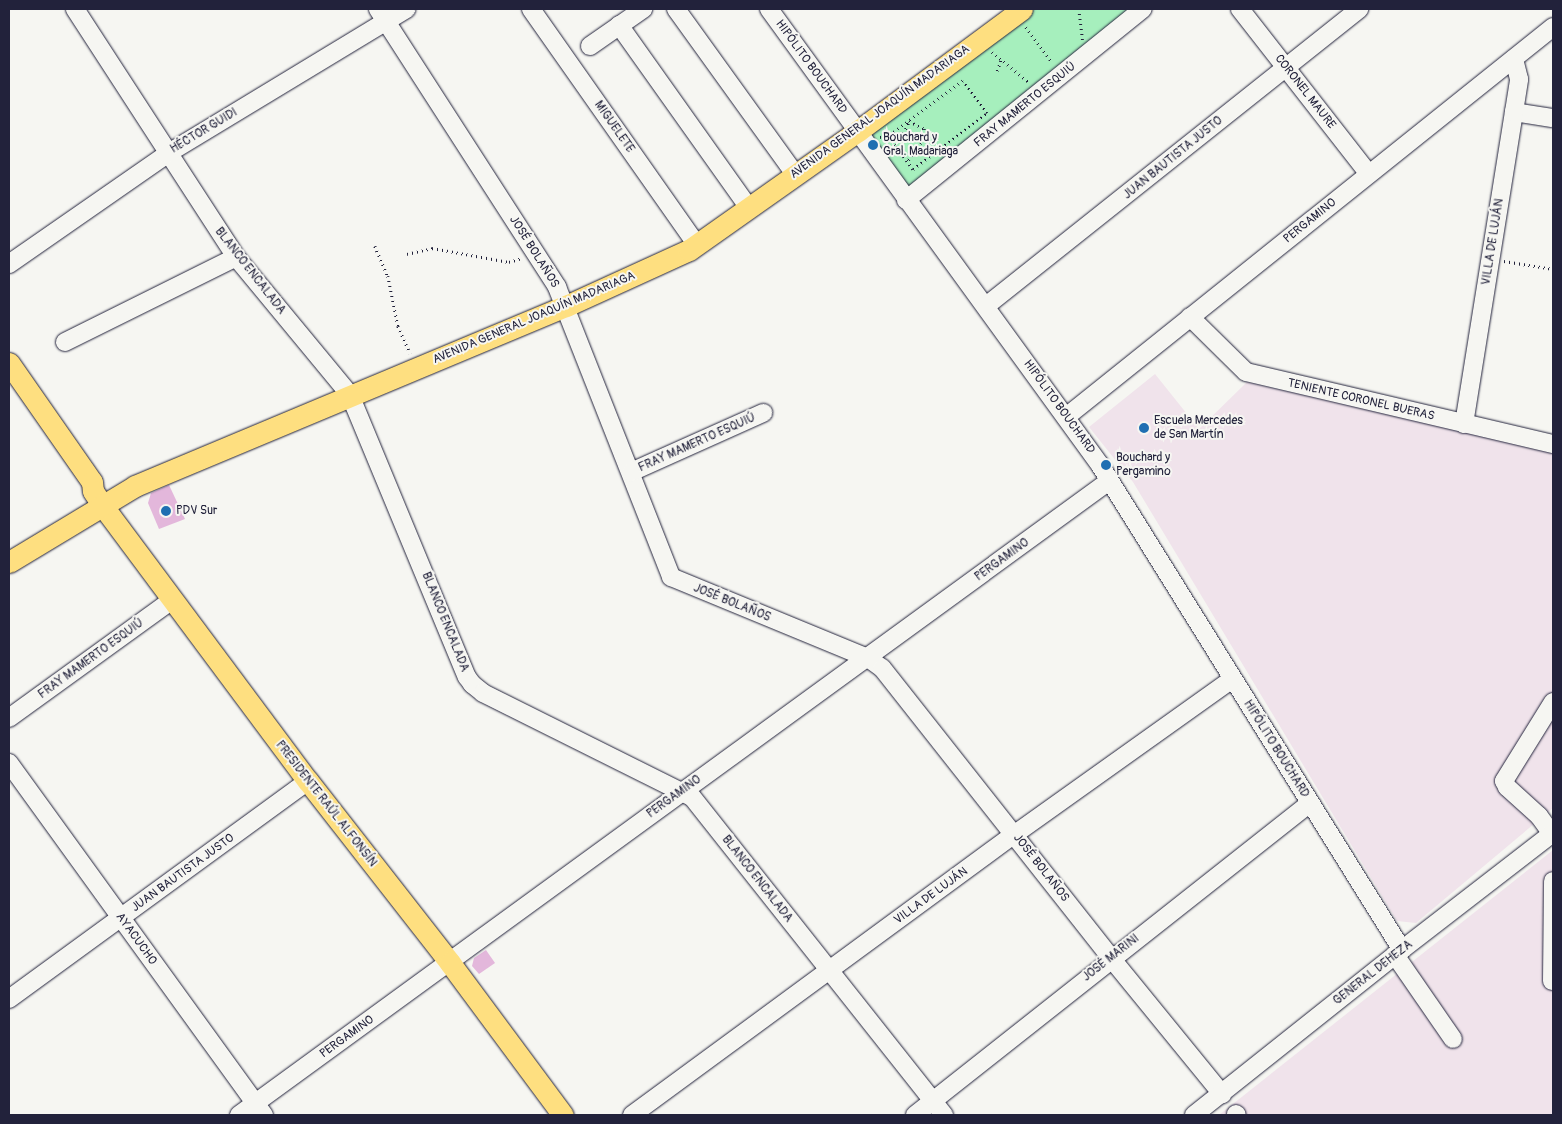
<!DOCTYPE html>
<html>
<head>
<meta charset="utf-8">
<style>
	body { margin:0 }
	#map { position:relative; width:1562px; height:1124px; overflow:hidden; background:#f6f6f2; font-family:Pangolin,sans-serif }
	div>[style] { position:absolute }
	.built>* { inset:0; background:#f0e3eb }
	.green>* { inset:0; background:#a6efbd }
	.building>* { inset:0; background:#e3b7db }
	.path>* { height:2.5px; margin-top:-1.25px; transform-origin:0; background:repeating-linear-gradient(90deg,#22223b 0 1px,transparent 0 5px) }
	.roads { filter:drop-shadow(0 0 1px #22223b) drop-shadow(0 0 1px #22223b) }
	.minor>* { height:18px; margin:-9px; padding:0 9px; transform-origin:9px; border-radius:9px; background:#f6f6f2 }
	.major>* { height:21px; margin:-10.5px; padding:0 10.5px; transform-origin:10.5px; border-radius:10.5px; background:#fedf80 }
	.dots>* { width:14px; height:14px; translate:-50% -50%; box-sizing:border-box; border:2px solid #f6f6f2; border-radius:50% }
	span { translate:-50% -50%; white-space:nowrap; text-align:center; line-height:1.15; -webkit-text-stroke:4px #f6f6f2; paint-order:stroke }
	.street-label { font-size:12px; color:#22223b }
	.poi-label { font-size:12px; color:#22223b }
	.left { translate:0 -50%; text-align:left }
	.frame { position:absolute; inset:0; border:10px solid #22223b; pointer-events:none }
</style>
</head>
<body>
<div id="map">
	<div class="built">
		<div style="clip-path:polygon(1155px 374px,1199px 429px,1247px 382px,1553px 452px,1553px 808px,1416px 923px,1397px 921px,1133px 482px,1089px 427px)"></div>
		<div style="clip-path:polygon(1553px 850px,1553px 1115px,1219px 1115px)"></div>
	</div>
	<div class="green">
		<div style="clip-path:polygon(1022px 9px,1143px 9px,906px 200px,858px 131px)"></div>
	</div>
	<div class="building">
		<div style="clip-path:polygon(169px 485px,185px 519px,159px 529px,148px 503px,151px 493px)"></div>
		<div style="clip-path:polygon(486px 950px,495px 963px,479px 974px,472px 966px,474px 958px)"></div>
	</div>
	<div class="path">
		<div style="left:1079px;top:9px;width:31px;rotate:83deg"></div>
		<div style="left:1026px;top:27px;width:44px;rotate:53.4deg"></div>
		<div style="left:992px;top:52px;width:49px;rotate:39.2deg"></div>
		<div style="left:997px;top:71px;width:12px;rotate:-70deg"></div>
		<div style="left:880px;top:137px;width:9px;rotate:-6deg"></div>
		<div style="left:889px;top:136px;width:41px;rotate:54deg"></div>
		<div style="left:913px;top:169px;width:93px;rotate:-37.1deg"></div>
		<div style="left:987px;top:113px;width:40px;rotate:-127deg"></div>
		<div style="left:963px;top:81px;width:92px;rotate:143.4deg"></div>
		<div style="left:897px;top:147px;width:29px;rotate:-65deg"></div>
		<div style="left:909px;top:121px;width:18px;rotate:27deg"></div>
		<div style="left:925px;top:129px;width:15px;rotate:106deg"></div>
		<div style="left:921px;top:143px;width:22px;rotate:126deg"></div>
		<div style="left:375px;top:246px;width:33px;rotate:67deg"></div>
		<div style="left:388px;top:276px;width:51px;rotate:78.7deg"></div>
		<div style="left:398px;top:326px;width:30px;rotate:66deg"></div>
		<div style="left:407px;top:254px;width:26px;rotate:-13deg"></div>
		<div style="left:432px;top:248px;width:78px;rotate:10.3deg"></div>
		<div style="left:509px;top:262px;width:14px;rotate:-17deg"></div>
		<div style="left:1504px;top:261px;width:50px;rotate:9.3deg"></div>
	</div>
	<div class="roads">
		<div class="minor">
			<div style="left:75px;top:9px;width:296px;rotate:57deg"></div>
			<div style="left:236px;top:257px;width:179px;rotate:50.4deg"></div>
			<div style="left:350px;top:395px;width:305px;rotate:67.5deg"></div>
			<div style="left:467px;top:677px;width:9px;rotate:54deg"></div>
			<div style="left:472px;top:684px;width:14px;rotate:39deg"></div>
			<div style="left:483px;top:693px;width:233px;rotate:26.5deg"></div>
			<div style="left:692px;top:797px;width:406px;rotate:51.6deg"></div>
			<div style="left:378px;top:9px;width:331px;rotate:57.2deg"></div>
			<div style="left:557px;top:287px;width:312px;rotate:68.5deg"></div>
			<div style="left:671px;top:577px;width:213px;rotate:22.4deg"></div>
			<div style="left:868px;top:658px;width:17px;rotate:36deg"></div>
			<div style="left:882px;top:668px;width:370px;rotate:51.7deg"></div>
			<div style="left:1111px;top:958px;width:176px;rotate:50.8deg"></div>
			<div style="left:531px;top:9px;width:289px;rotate:54.9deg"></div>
			<div style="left:676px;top:9px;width:203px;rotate:54.2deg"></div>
			<div style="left:769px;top:9px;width:563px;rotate:54.02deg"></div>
			<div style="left:1100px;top:465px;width:571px;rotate:58.09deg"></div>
			<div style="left:1240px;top:9px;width:209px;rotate:52deg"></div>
			<div style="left:619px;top:25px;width:224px;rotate:54.6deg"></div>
			<div style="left:590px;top:46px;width:65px;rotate:-34.9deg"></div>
			<div style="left:1514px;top:112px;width:39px;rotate:9deg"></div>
			<div style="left:906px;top:200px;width:304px;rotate:-38.9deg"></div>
			<div style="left:9px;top:264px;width:193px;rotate:-34.8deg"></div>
			<div style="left:167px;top:154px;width:280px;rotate:-31.2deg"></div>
			<div style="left:986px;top:306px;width:477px;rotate:-38.5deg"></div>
			<div style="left:1190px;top:317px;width:78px;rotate:44.5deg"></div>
			<div style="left:1246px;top:372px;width:315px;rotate:13.2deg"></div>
			<div style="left:65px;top:342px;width:191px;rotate:-26.4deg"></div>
			<div style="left:1066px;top:417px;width:624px;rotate:-38.69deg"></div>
			<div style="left:1464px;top:424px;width:316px;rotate:-80.9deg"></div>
			<div style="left:1514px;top:112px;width:33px;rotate:-81deg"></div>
			<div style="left:1519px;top:79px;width:21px;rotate:-104deg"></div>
			<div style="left:631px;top:472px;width:145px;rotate:-24.1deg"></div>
			<div style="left:1553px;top:702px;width:93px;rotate:121.8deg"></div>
			<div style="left:1504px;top:781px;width:7px;rotate:63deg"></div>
			<div style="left:1507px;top:787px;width:43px;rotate:42.2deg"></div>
			<div style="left:1539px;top:816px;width:24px;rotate:54deg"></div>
			<div style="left:9px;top:718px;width:201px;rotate:-35.9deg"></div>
			<div style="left:9px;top:763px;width:435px;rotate:54.1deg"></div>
			<div style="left:1395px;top:955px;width:102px;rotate:55.4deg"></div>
			<div style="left:1552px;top:981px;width:100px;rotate:-89.4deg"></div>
			<div style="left:9px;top:999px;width:370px;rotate:-36.1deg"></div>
			<div style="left:1236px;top:1114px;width:1px;rotate:45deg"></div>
			<div style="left:239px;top:1115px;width:1077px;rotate:-36.08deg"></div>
			<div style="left:632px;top:1115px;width:475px;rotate:-36.3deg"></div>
			<div style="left:1015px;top:834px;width:267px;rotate:-35.5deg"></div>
			<div style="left:915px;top:1115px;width:503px;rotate:-38.3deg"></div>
			<div style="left:1194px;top:1115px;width:257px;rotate:-38.5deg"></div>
			<div style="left:1395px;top:955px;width:200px;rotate:-37.7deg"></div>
		</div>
		<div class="major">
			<div style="left:9px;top:363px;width:145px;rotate:55.1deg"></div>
			<div style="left:92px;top:482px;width:9px;rotate:84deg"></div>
			<div style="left:93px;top:491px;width:17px;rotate:57deg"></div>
			<div style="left:102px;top:505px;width:344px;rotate:53.3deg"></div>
			<div style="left:308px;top:781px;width:231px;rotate:52deg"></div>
			<div style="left:450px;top:963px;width:189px;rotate:53.4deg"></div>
			<div style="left:9px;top:562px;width:147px;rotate:-31.1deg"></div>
			<div style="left:135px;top:486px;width:467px;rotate:-22.7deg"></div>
			<div style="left:566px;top:306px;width:135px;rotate:-24.5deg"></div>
			<div style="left:689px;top:250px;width:207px;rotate:-35.2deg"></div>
			<div style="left:858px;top:131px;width:204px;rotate:-36.6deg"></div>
		</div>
	</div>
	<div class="dots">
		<div style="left:873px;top:145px;background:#1f6fb2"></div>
		<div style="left:1144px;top:428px;background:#1f6fb2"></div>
		<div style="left:1106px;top:465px;background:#1f6fb2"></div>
		<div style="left:166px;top:511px;background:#1f6fb2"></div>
	</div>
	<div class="street-label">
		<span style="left:811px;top:67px;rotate:54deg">HIPÓLITO BOUCHARD</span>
		<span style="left:1305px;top:92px;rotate:52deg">CORONEL MAURE</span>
		<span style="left:1025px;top:105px;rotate:-39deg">FRAY MAMERTO ESQUIÚ</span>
		<span style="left:880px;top:112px;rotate:-36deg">AVENIDA GENERAL JOAQUÍN MADARIAGA</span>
		<span style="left:614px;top:127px;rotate:55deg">MIGUELETE</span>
		<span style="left:204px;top:131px;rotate:-31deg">HÉCTOR GUIDI</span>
		<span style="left:1173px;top:158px;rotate:-39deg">JUAN BAUTISTA JUSTO</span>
		<span style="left:1310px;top:221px;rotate:-39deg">PERGAMINO</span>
		<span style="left:1493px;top:242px;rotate:-81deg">VILLA DE LUJÁN</span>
		<span style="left:534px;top:252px;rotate:58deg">JOSÉ BOLAÑOS</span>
		<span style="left:250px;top:271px;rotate:52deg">BLANCO ENCALADA</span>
		<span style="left:534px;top:318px;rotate:-23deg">AVENIDA GENERAL JOAQUÍN MADARIAGA</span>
		<span style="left:1361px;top:400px;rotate:13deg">TENIENTE CORONEL BUERAS</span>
		<span style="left:1059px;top:407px;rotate:54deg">HIPÓLITO BOUCHARD</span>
		<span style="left:697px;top:443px;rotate:-24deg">FRAY MAMERTO ESQUIÚ</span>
		<span style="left:1002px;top:560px;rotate:-36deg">PERGAMINO</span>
		<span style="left:732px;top:603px;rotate:22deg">JOSÉ BOLAÑOS</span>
		<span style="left:445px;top:622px;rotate:68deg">BLANCO ENCALADA</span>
		<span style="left:91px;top:659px;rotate:-36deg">FRAY MAMERTO ESQUIÚ</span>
		<span style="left:1276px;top:749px;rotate:58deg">HIPÓLITO BOUCHARD</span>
		<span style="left:674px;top:797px;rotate:-36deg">PERGAMINO</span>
		<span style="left:326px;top:804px;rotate:52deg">PRESIDENTE RAÚL ALFONSÍN</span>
		<span style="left:1041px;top:868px;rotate:52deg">JOSÉ BOLAÑOS</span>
		<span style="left:183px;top:873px;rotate:-36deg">JUAN BAUTISTA JUSTO</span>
		<span style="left:757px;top:879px;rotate:52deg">BLANCO ENCALADA</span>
		<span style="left:931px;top:896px;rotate:-36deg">VILLA DE LUJÁN</span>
		<span style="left:136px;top:939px;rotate:54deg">AYACUCHO</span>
		<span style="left:1111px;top:958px;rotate:-38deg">JOSÉ MARINI</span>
		<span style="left:1373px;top:973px;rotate:-38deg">GENERAL DEHEZA</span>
		<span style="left:347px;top:1037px;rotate:-36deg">PERGAMINO</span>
	</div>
	<div class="poi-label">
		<span class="left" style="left:883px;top:145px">Bouchard y<br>Gral. Madariaga</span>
		<span class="left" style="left:1154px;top:428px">Escuela Mercedes<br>de San Martín</span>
		<span class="left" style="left:1116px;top:465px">Bouchard y<br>Pergamino</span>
		<span class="left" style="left:176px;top:511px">PDV Sur</span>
	</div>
	<div class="frame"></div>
</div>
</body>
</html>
